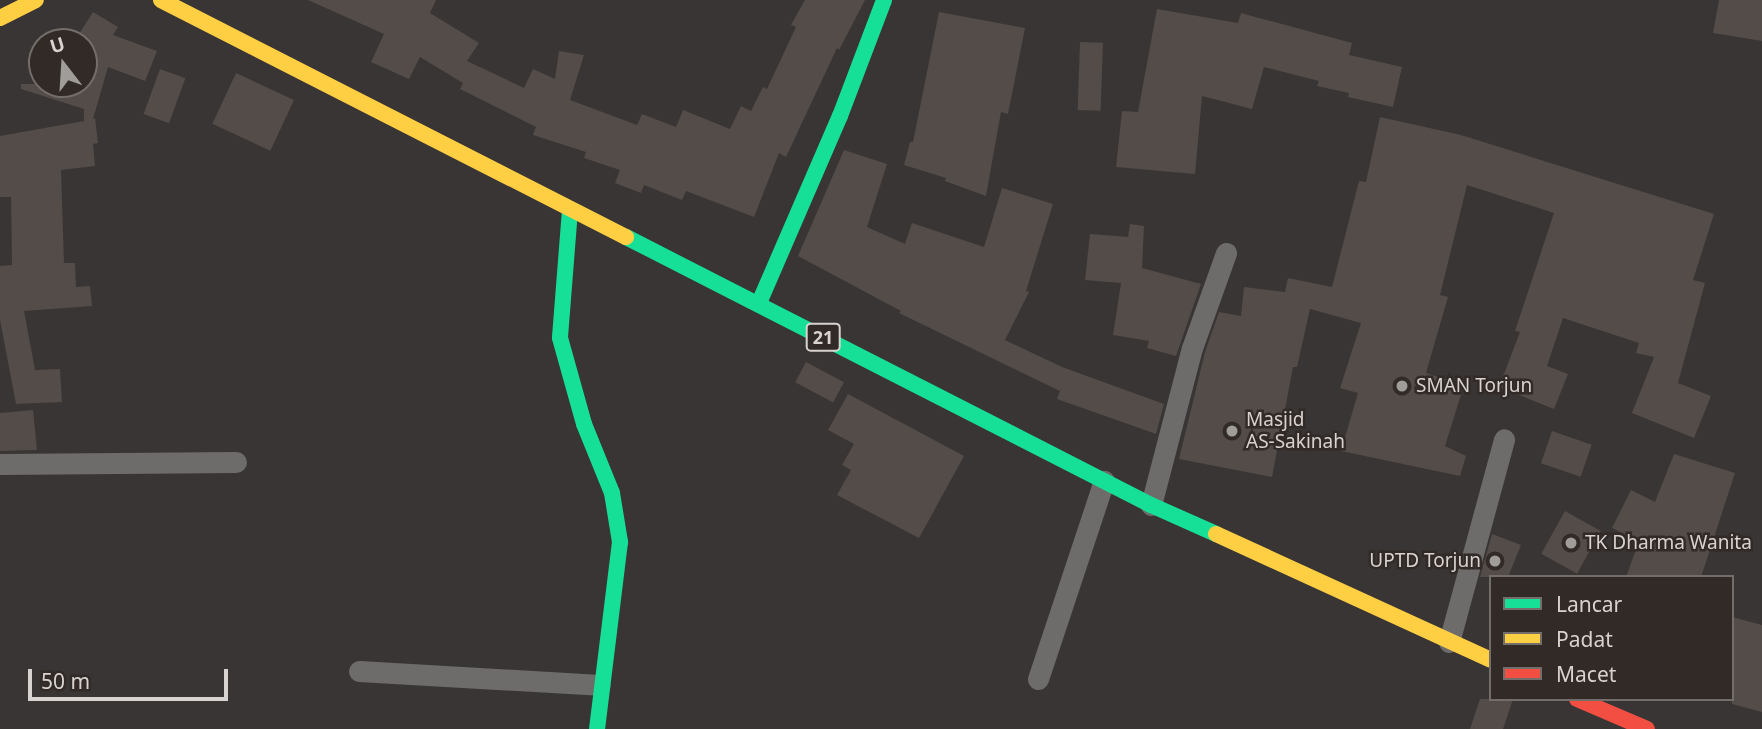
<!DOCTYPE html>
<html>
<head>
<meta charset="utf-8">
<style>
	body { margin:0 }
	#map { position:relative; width:1762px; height:729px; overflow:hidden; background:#393534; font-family:"Noto Sans",sans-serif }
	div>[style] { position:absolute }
	.building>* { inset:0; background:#534c48; transform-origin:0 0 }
	.street>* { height:21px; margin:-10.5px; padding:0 10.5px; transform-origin:10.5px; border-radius:10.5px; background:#6e6c6b }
	.fast>* { height:16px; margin:-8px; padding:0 8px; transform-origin:8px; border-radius:8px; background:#16e098 }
	.slow>* { height:16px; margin:-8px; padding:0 8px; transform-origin:8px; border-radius:8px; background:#ffcf43 }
	.jam>* { height:16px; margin:-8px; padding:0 8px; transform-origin:8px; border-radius:8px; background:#f24e42 }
	.dots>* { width:19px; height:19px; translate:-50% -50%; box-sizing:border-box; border:4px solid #322a27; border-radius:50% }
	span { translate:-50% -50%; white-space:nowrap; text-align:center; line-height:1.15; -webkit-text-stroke:5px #322a27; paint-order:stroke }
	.shield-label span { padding:2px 5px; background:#322a27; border:2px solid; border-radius:5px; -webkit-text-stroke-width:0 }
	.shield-label { font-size:18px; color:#d8d3d0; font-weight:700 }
	.poi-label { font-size:19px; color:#d8d3d0 }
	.left { translate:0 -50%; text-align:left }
	.right { translate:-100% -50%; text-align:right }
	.legend { position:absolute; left:1489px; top:575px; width:245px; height:126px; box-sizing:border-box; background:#322a27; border:2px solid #746e6b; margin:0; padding:9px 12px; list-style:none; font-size:21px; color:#d8d3d0 }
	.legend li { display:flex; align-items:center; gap:14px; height:35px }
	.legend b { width:35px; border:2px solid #746e6b }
	.north { position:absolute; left:28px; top:28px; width:70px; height:70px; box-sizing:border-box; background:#322a27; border:2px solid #746e6b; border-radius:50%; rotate:343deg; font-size:19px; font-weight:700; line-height:28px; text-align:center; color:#d8d3d0 }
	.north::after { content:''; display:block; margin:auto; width:24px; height:32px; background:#a09c99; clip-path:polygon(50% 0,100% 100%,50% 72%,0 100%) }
	.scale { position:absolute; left:28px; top:669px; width:200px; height:32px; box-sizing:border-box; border:4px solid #d8d3d0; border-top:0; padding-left:9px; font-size:21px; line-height:24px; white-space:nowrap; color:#d8d3d0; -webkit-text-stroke:5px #322a27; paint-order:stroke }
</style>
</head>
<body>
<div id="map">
	<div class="building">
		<div style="clip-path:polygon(308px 0,436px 0,430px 13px,479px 43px,467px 61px,524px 88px,533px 69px,555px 79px,559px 51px,584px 55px,570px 100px,637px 125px,642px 114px,676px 127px,683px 110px,730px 129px,741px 106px,751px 111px,763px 87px,767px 89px,796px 27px,791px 25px,805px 0,865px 0,839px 50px,837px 48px,786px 157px,779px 153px,754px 217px,686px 191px,682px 200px,644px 185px,641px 193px,615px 183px,620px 170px,584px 158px,586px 152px,533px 135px,536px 127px,460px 89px,463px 83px,420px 57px,409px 79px,371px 62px,384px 34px)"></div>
		<div style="clip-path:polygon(1719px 0,1762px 0,1762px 41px,1713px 33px)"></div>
		<div style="clip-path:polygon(1157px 9px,1238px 23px,1241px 13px,1352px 43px,1349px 55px,1402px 67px,1393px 107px,1348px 97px,1349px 93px,1317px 86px,1319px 81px,1264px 67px,1252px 109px,1202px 96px,1195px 174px,1116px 167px,1122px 111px,1138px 112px)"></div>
		<div style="clip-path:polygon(93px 12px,118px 27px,113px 35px,157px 51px,145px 81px,108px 67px,93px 119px,95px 118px,98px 143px,93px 144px,95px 166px,61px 170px,64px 263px,75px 263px,76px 287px,90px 286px,92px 306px,24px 311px,35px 370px,60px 369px,62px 402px,16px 404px,0 320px,0 266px,12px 265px,11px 197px,0 197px,0 136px,84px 121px,84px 109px,21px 89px,21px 84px,84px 84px,84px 42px,74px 42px)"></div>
		<div style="clip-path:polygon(939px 12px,1025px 28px,1008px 114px,1001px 112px,986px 196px,945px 181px,946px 178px,904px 165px,910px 142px,913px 142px)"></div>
		<div style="left:1080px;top:42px;width:23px;height:68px;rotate:2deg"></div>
		<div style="left:160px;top:69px;width:27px;height:48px;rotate:20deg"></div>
		<div style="left:236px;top:73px;width:64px;height:56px;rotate:25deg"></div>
		<div style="clip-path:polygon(1380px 117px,1461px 135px,1714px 214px,1693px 280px,1705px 283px,1678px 383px,1711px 396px,1694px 438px,1632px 413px,1654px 357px,1636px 353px,1639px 343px,1563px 318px,1547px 366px,1568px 374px,1554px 409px,1499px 387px,1520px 332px,1515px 331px,1554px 213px,1467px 185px,1440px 295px,1448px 297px,1426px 373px,1464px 385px,1445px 446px,1466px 456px,1460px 476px,1341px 451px,1358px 393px,1340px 388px,1361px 323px,1310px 309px,1297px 367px,1293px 367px,1272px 477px,1179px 459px,1205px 352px,1219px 312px,1241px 316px,1244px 287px,1285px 292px,1288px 278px,1332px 287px,1359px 181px,1366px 182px)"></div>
		<div style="clip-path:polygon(844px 150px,887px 164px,867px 227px,905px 244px,912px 223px,984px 247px,1002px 188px,1053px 204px,1026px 291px,1029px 292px,1005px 340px,1062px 367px,1164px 404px,1156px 434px,1057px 399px,1060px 391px,899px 313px,901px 311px,798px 256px)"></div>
		<div style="clip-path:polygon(1130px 224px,1144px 226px,1142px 268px,1201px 284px,1176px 356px,1147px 348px,1149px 341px,1113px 335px,1121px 283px,1085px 280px,1090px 234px,1128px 237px)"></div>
		<div style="left:806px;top:362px;width:43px;height:23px;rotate:28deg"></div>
		<div style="clip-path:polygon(848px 394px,964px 456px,919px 538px,837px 495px,851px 470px,842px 465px,854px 444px,828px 430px)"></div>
		<div style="clip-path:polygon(33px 410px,37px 450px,0 451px,0 413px)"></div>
		<div style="left:1552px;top:431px;width:42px;height:34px;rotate:19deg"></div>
		<div style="clip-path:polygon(1674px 454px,1735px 473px,1701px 577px,1626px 577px,1639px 541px,1612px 528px,1631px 490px,1655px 502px)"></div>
		<div style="left:1565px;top:511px;width:41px;height:49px;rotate:29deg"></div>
		<div style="clip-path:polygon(1492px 534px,1521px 545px,1508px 577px,1480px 577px)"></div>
		<div style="clip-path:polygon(1732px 617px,1762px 625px,1762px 712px,1732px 704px)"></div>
		<div style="clip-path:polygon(1480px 699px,1513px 699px,1503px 729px,1470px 729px)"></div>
	</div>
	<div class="street">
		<div style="left:0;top:464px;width:236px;rotate:-0.5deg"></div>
		<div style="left:1151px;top:505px;width:162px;rotate:-75.4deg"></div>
		<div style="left:1192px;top:348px;width:101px;rotate:-70.3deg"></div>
		<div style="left:1449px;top:642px;width:210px;rotate:-74.8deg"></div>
		<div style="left:359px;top:671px;width:241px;rotate:3.3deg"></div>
		<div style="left:1038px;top:679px;width:209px;rotate:-71.6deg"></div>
	</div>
	<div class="fast">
		<div style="left:570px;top:210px;width:128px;rotate:94.5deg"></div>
		<div style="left:560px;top:338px;width:89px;rotate:74.4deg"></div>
		<div style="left:584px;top:424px;width:74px;rotate:67.9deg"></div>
		<div style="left:612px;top:493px;width:50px;rotate:80.7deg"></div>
		<div style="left:620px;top:542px;width:188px;rotate:97deg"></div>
		<div style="left:626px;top:237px;width:589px;rotate:27.04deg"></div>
		<div style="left:1151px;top:505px;width:71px;rotate:24deg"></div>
		<div style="left:759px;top:303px;width:204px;rotate:-66.6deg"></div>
		<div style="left:840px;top:116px;width:124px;rotate:-69.2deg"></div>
	</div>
	<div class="slow">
		<div style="left:161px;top:0;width:522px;rotate:27.01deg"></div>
		<div style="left:0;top:18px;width:40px;rotate:-26.6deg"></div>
		<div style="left:1216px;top:534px;width:302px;rotate:24.6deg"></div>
	</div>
	<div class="jam">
		<div style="left:1577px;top:699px;width:76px;rotate:23.2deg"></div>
	</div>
	<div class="dots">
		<div style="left:1402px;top:386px;background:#a09c99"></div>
		<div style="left:1232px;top:431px;background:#a09c99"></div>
		<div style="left:1571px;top:543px;background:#a09c99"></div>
		<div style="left:1495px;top:561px;background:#a09c99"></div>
	</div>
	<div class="shield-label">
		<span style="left:823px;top:337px">21</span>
	</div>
	<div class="poi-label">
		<span class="left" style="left:1416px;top:386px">SMAN Torjun</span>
		<span class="left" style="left:1246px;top:431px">Masjid<br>AS-Sakinah</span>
		<span class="left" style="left:1585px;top:543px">TK Dharma Wanita</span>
		<span class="right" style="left:1481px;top:561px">UPTD Torjun</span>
	</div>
	<ul class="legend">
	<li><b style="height:9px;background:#16e098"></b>Lancar</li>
	<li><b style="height:9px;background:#ffcf43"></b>Padat</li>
	<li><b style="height:9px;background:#f24e42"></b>Macet</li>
	</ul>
	<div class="north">U</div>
	<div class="scale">50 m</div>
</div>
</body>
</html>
